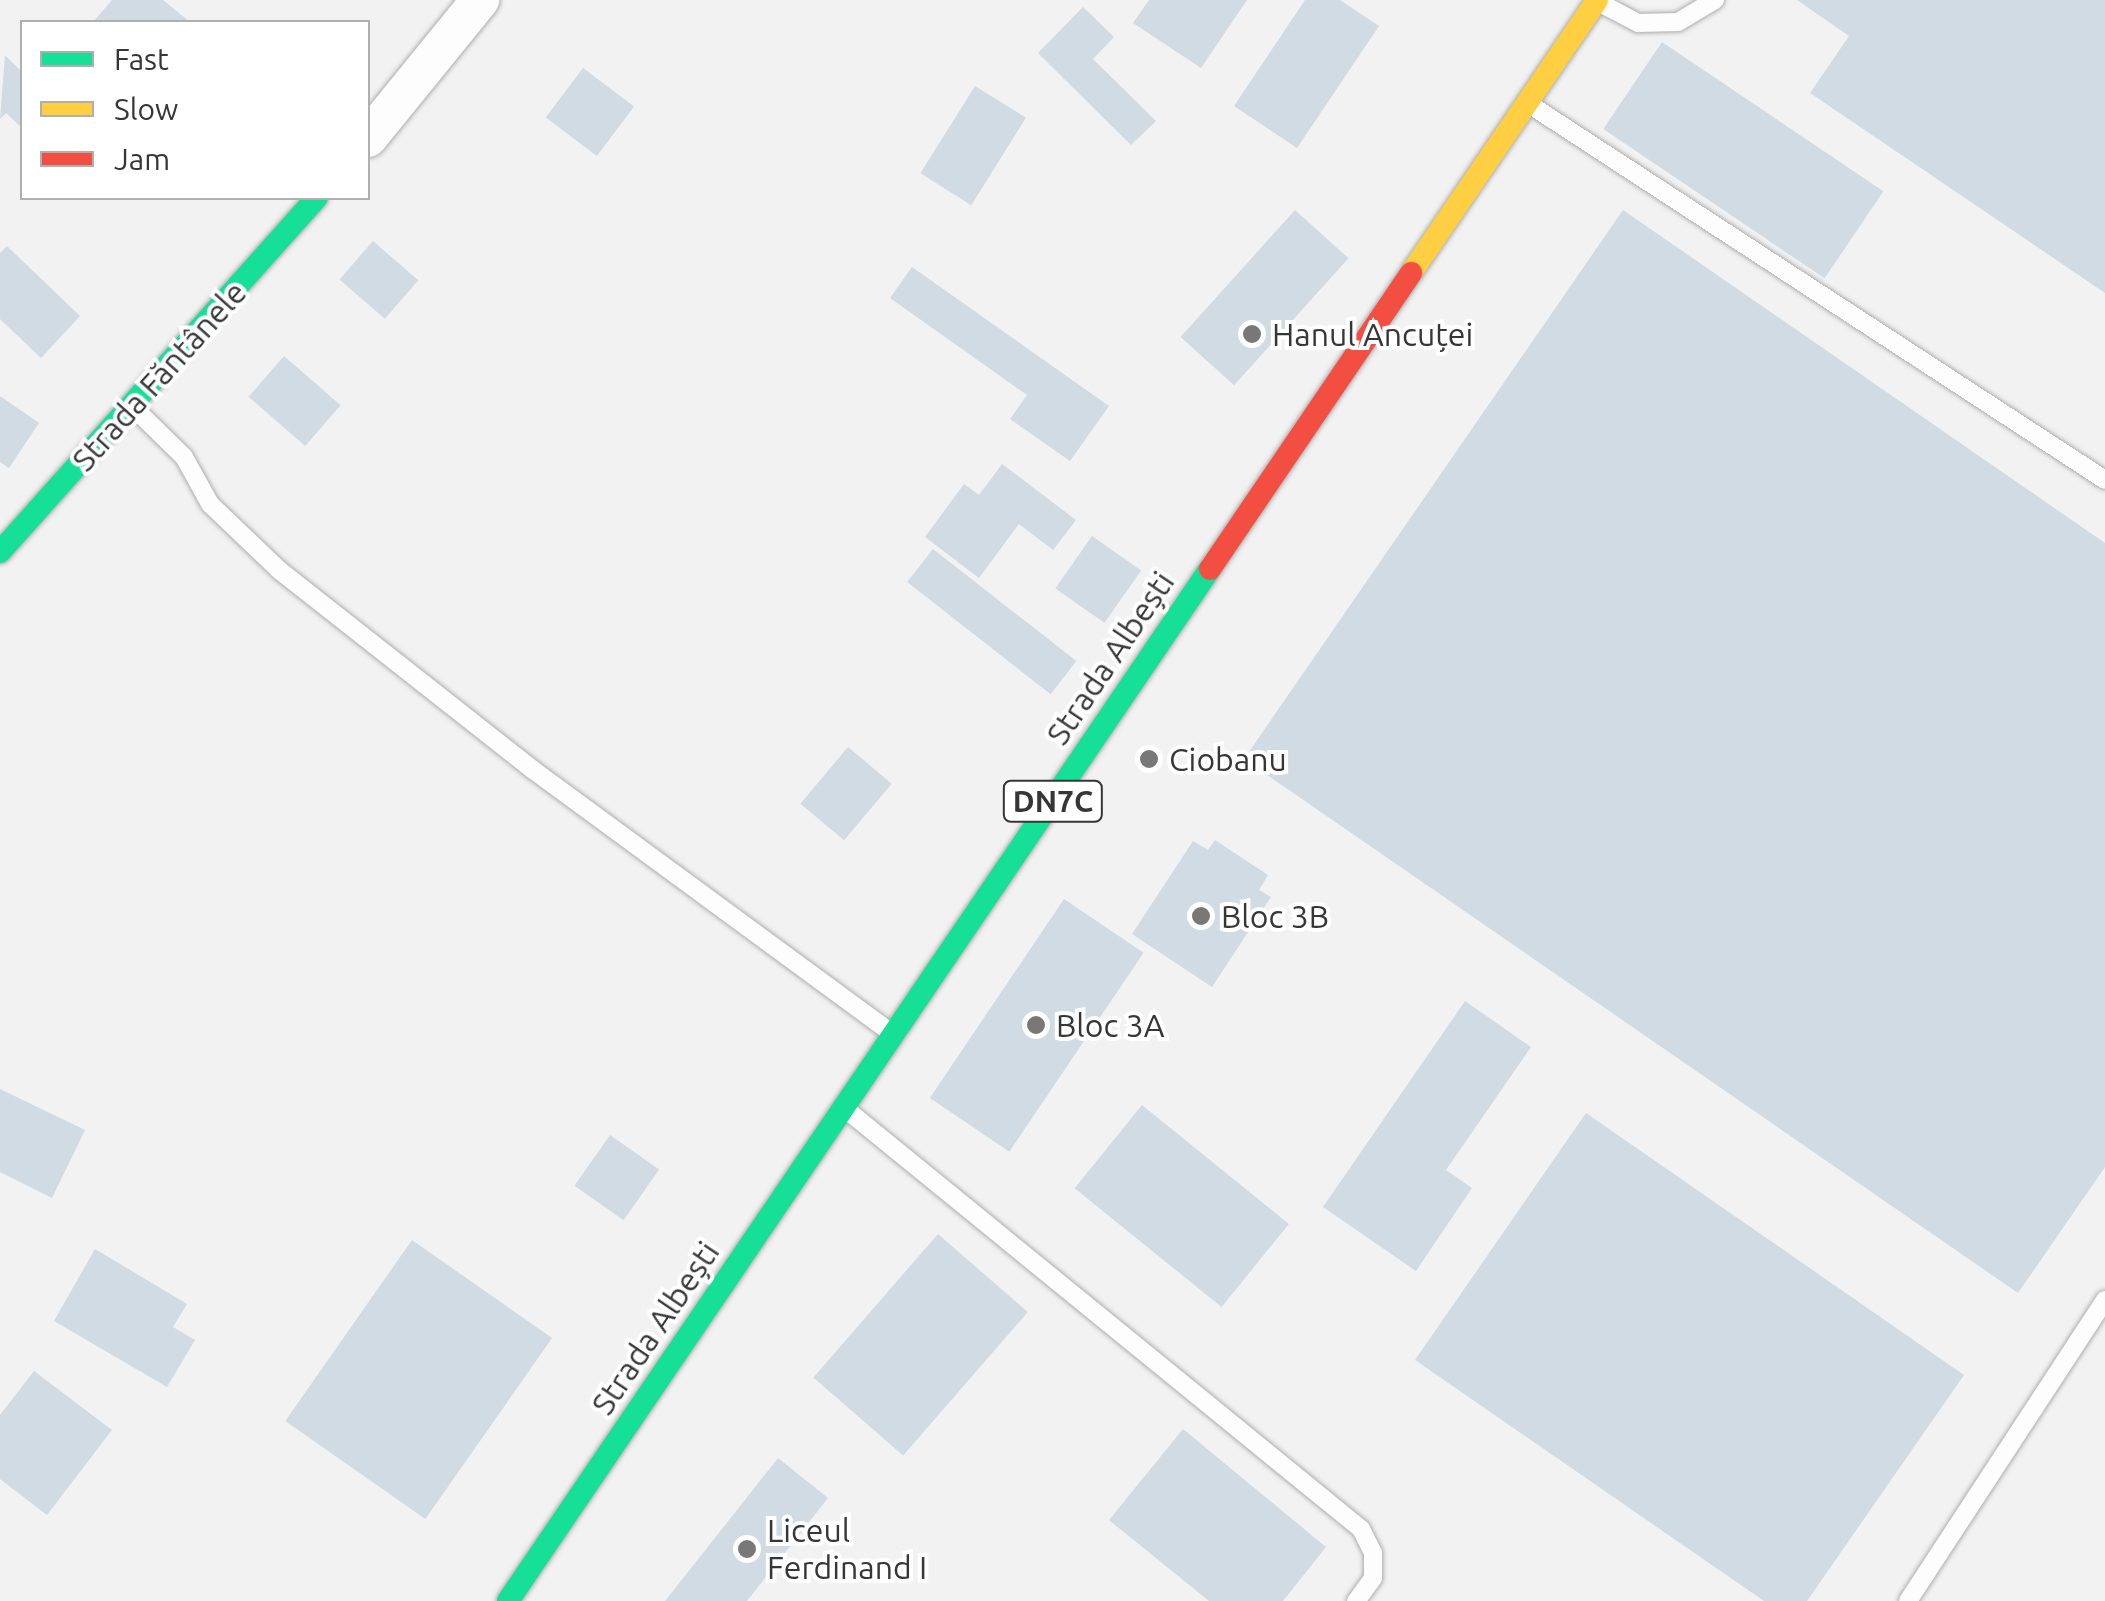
<!DOCTYPE html>
<html>
<head>
<meta charset="utf-8">
<style>
	body { margin:0 }
	#map { position:relative; width:2105px; height:1601px; overflow:hidden; background:#f2f2f2; font-family:Ubuntu,sans-serif }
	div>[style] { position:absolute }
	.building>* { inset:0; background:#d0dbe4; transform-origin:0 0 }
	.roads { filter:drop-shadow(0 0 2px #aeaeae) drop-shadow(0 0 2px #aeaeae) }
	.lane>* { height:18px; margin:-9px; padding:0 9px; transform-origin:9px; border-radius:9px; background:#fdfdfd }
	.street>* { height:38px; margin:-19px; padding:0 19px; transform-origin:19px; border-radius:19px; background:#fdfdfd }
	.fast>* { height:22px; margin:-11px; padding:0 11px; transform-origin:11px; border-radius:11px; background:#16e098 }
	.slow>* { height:22px; margin:-11px; padding:0 11px; transform-origin:11px; border-radius:11px; background:#ffcf43 }
	.jam>* { height:22px; margin:-11px; padding:0 11px; transform-origin:11px; border-radius:11px; background:#f24e42 }
	.dots>* { width:28px; height:28px; translate:-50% -50%; box-sizing:border-box; border:5px solid #fff; border-radius:50% }
	span { translate:-50% -50%; white-space:nowrap; text-align:center; line-height:1.15; -webkit-text-stroke:8px #fff; paint-order:stroke }
	.shield-label span { padding:2px 8px; background:#fff; border:2px solid; border-radius:8px; -webkit-text-stroke-width:0 }
	.shield-label { font-size:30px; color:#363637; font-weight:700 }
	.poi-label { font-size:32px; color:#363637 }
	.left { translate:0 -50%; text-align:left }
	.street-label { font-size:32px; color:#363637 }
	.legend { position:absolute; left:20px; top:20px; width:350px; height:180px; box-sizing:border-box; background:#fff; border:2px solid #afafaf; margin:0; padding:12px 18px; list-style:none; font-size:30px; color:#363637 }
	.legend li { display:flex; align-items:center; gap:20px; height:50px }
	.legend b { width:50px; border:2px solid #afafaf }
</style>
</head>
<body>
<div id="map">
	<div class="building">
		<div style="clip-path:polygon(112px 0,163px 0,190px 22px,93px 22px)"></div>
		<div style="clip-path:polygon(1149px 0,1247px 0,1201px 68px,1133px 23px)"></div>
		<div style="clip-path:polygon(1305px 0,1340px 0,1379px 26px,1297px 148px,1234px 106px)"></div>
		<div style="clip-path:polygon(1797px 0,2105px 0,2105px 293px,1810px 93px,1849px 36px)"></div>
		<div style="clip-path:polygon(1083px 7px,1114px 37px,1093px 59px,1156px 121px,1131px 145px,1038px 53px)"></div>
		<div style="left:1662px;top:42px;width:267px;height:105px;rotate:34deg"></div>
		<div style="clip-path:polygon(5px 55px,22px 72px,22px 128px,6px 113px,0 119px)"></div>
		<div style="left:583px;top:68px;width:64px;height:62px;rotate:37deg"></div>
		<div style="left:975px;top:86px;width:60px;height:103px;rotate:32deg"></div>
		<div style="left:1295px;top:210px;width:72px;height:171px;rotate:42deg"></div>
		<div style="clip-path:polygon(1623px 210px,2105px 543px,2105px 1167px,2018px 1293px,1244px 759px)"></div>
		<div style="left:373px;top:241px;width:60px;height:51px;rotate:41deg"></div>
		<div style="clip-path:polygon(7px 246px,80px 316px,41px 358px,0 319px,0 253px)"></div>
		<div style="clip-path:polygon(912px 267px,1109px 406px,1070px 461px,1010px 419px,1027px 395px,890px 298px)"></div>
		<div style="left:284px;top:356px;width:75px;height:54px;rotate:41deg"></div>
		<div style="clip-path:polygon(0 396px,39px 423px,9px 468px,0 462px)"></div>
		<div style="clip-path:polygon(1002px 464px,1076px 520px,1053px 550px,1019px 524px,979px 578px,925px 537px,964px 484px,979px 495px)"></div>
		<div style="left:1092px;top:536px;width:60px;height:64px;rotate:35deg"></div>
		<div style="left:933px;top:549px;width:182px;height:42px;rotate:38deg"></div>
		<div style="left:848px;top:747px;width:57px;height:74px;rotate:40deg"></div>
		<div style="clip-path:polygon(1215px 840px,1268px 875px,1259px 890px,1271px 897px,1212px 987px,1132px 934px,1193px 841px,1208px 850px)"></div>
		<div style="left:1064px;top:899px;width:96px;height:240px;rotate:34deg"></div>
		<div style="clip-path:polygon(1465px 1001px,1531px 1047px,1446px 1170px,1472px 1188px,1416px 1271px,1323px 1207px)"></div>
		<div style="clip-path:polygon(0 1089px,85px 1130px,52px 1198px,0 1172px)"></div>
		<div style="left:1142px;top:1105px;width:189px;height:107px;rotate:39deg"></div>
		<div style="clip-path:polygon(1586px 1113px,1964px 1375px,1807px 1601px,1764px 1601px,1415px 1360px)"></div>
		<div style="left:610px;top:1135px;width:60px;height:62px;rotate:35deg"></div>
		<div style="left:938px;top:1234px;width:119px;height:190px;rotate:41deg"></div>
		<div style="left:412px;top:1240px;width:171px;height:221px;rotate:35deg"></div>
		<div style="clip-path:polygon(95px 1249px,187px 1304px,173px 1327px,195px 1340px,167px 1387px,54px 1321px)"></div>
		<div style="clip-path:polygon(34px 1371px,112px 1430px,47px 1515px,0 1479px,0 1415px)"></div>
		<div style="clip-path:polygon(1183px 1429px,1326px 1547px,1283px 1601px,1209px 1601px,1109px 1520px)"></div>
		<div style="clip-path:polygon(778px 1458px,828px 1498px,747px 1601px,665px 1601px)"></div>
	</div>
	<div class="roads">
		<div class="lane">
			<div style="left:1602px;top:4px;width:41px;rotate:27.8deg"></div>
			<div style="left:1638px;top:23px;width:40px;rotate:-1.4deg"></div>
			<div style="left:1678px;top:22px;width:43px;rotate:-30.7deg"></div>
			<div style="left:1532px;top:106px;width:684px;rotate:33.13deg"></div>
			<div style="left:134px;top:408px;width:70px;rotate:44.4deg"></div>
			<div style="left:184px;top:457px;width:54px;rotate:61deg"></div>
			<div style="left:210px;top:504px;width:95px;rotate:43.7deg"></div>
			<div style="left:279px;top:570px;width:322px;rotate:38.2deg"></div>
			<div style="left:532px;top:769px;width:443px;rotate:36.3deg"></div>
			<div style="left:848px;top:1111px;width:662px;rotate:39.17deg"></div>
			<div style="left:1361px;top:1529px;width:27px;rotate:63deg"></div>
			<div style="left:1373px;top:1553px;width:25px;rotate:90deg"></div>
			<div style="left:1373px;top:1578px;width:29px;rotate:126deg"></div>
			<div style="left:1908px;top:1601px;width:360px;rotate:-56.8deg"></div>
		</div>
		<div class="street">
			<div style="left:368px;top:138px;width:178px;rotate:-50.9deg"></div>
		</div>
		<div class="fast">
			<div style="left:0;top:552px;width:475px;rotate:-48.2deg"></div>
			<div style="left:508px;top:1601px;width:1248px;rotate:-55.78deg"></div>
		</div>
		<div class="slow">
			<div style="left:1411px;top:273px;width:330px;rotate:-55.7deg"></div>
		</div>
		<div class="jam">
			<div style="left:1210px;top:569px;width:358px;rotate:-55.8deg"></div>
		</div>
	</div>
	<div class="dots">
		<div style="left:1252px;top:334px;background:#787878"></div>
		<div style="left:1149px;top:759px;background:#787878"></div>
		<div style="left:1201px;top:916px;background:#787878"></div>
		<div style="left:1036px;top:1025px;background:#787878"></div>
		<div style="left:747px;top:1549px;background:#787878"></div>
	</div>
	<div class="shield-label">
		<span style="left:1053px;top:801px">DN7C</span>
	</div>
	<div class="poi-label">
		<span class="left" style="left:1272px;top:334px">Hanul Ancuței</span>
		<span class="left" style="left:1169px;top:759px">Ciobanu</span>
		<span class="left" style="left:1221px;top:916px">Bloc 3B</span>
		<span class="left" style="left:1056px;top:1025px">Bloc 3A</span>
		<span class="left" style="left:767px;top:1549px">Liceul<br>Ferdinand I</span>
	</div>
	<div class="street-label">
		<span style="left:159px;top:376px;rotate:-48deg">Strada Făntânele</span>
		<span style="left:1110px;top:658px;rotate:-56deg">Strada Albești</span>
		<span style="left:655px;top:1328px;rotate:-56deg">Strada Albești</span>
	</div>
	<ul class="legend">
	<li><b style="height:12px;background:#16e098"></b>Fast</li>
	<li><b style="height:12px;background:#ffcf43"></b>Slow</li>
	<li><b style="height:12px;background:#f24e42"></b>Jam</li>
	</ul>
</div>
</body>
</html>
